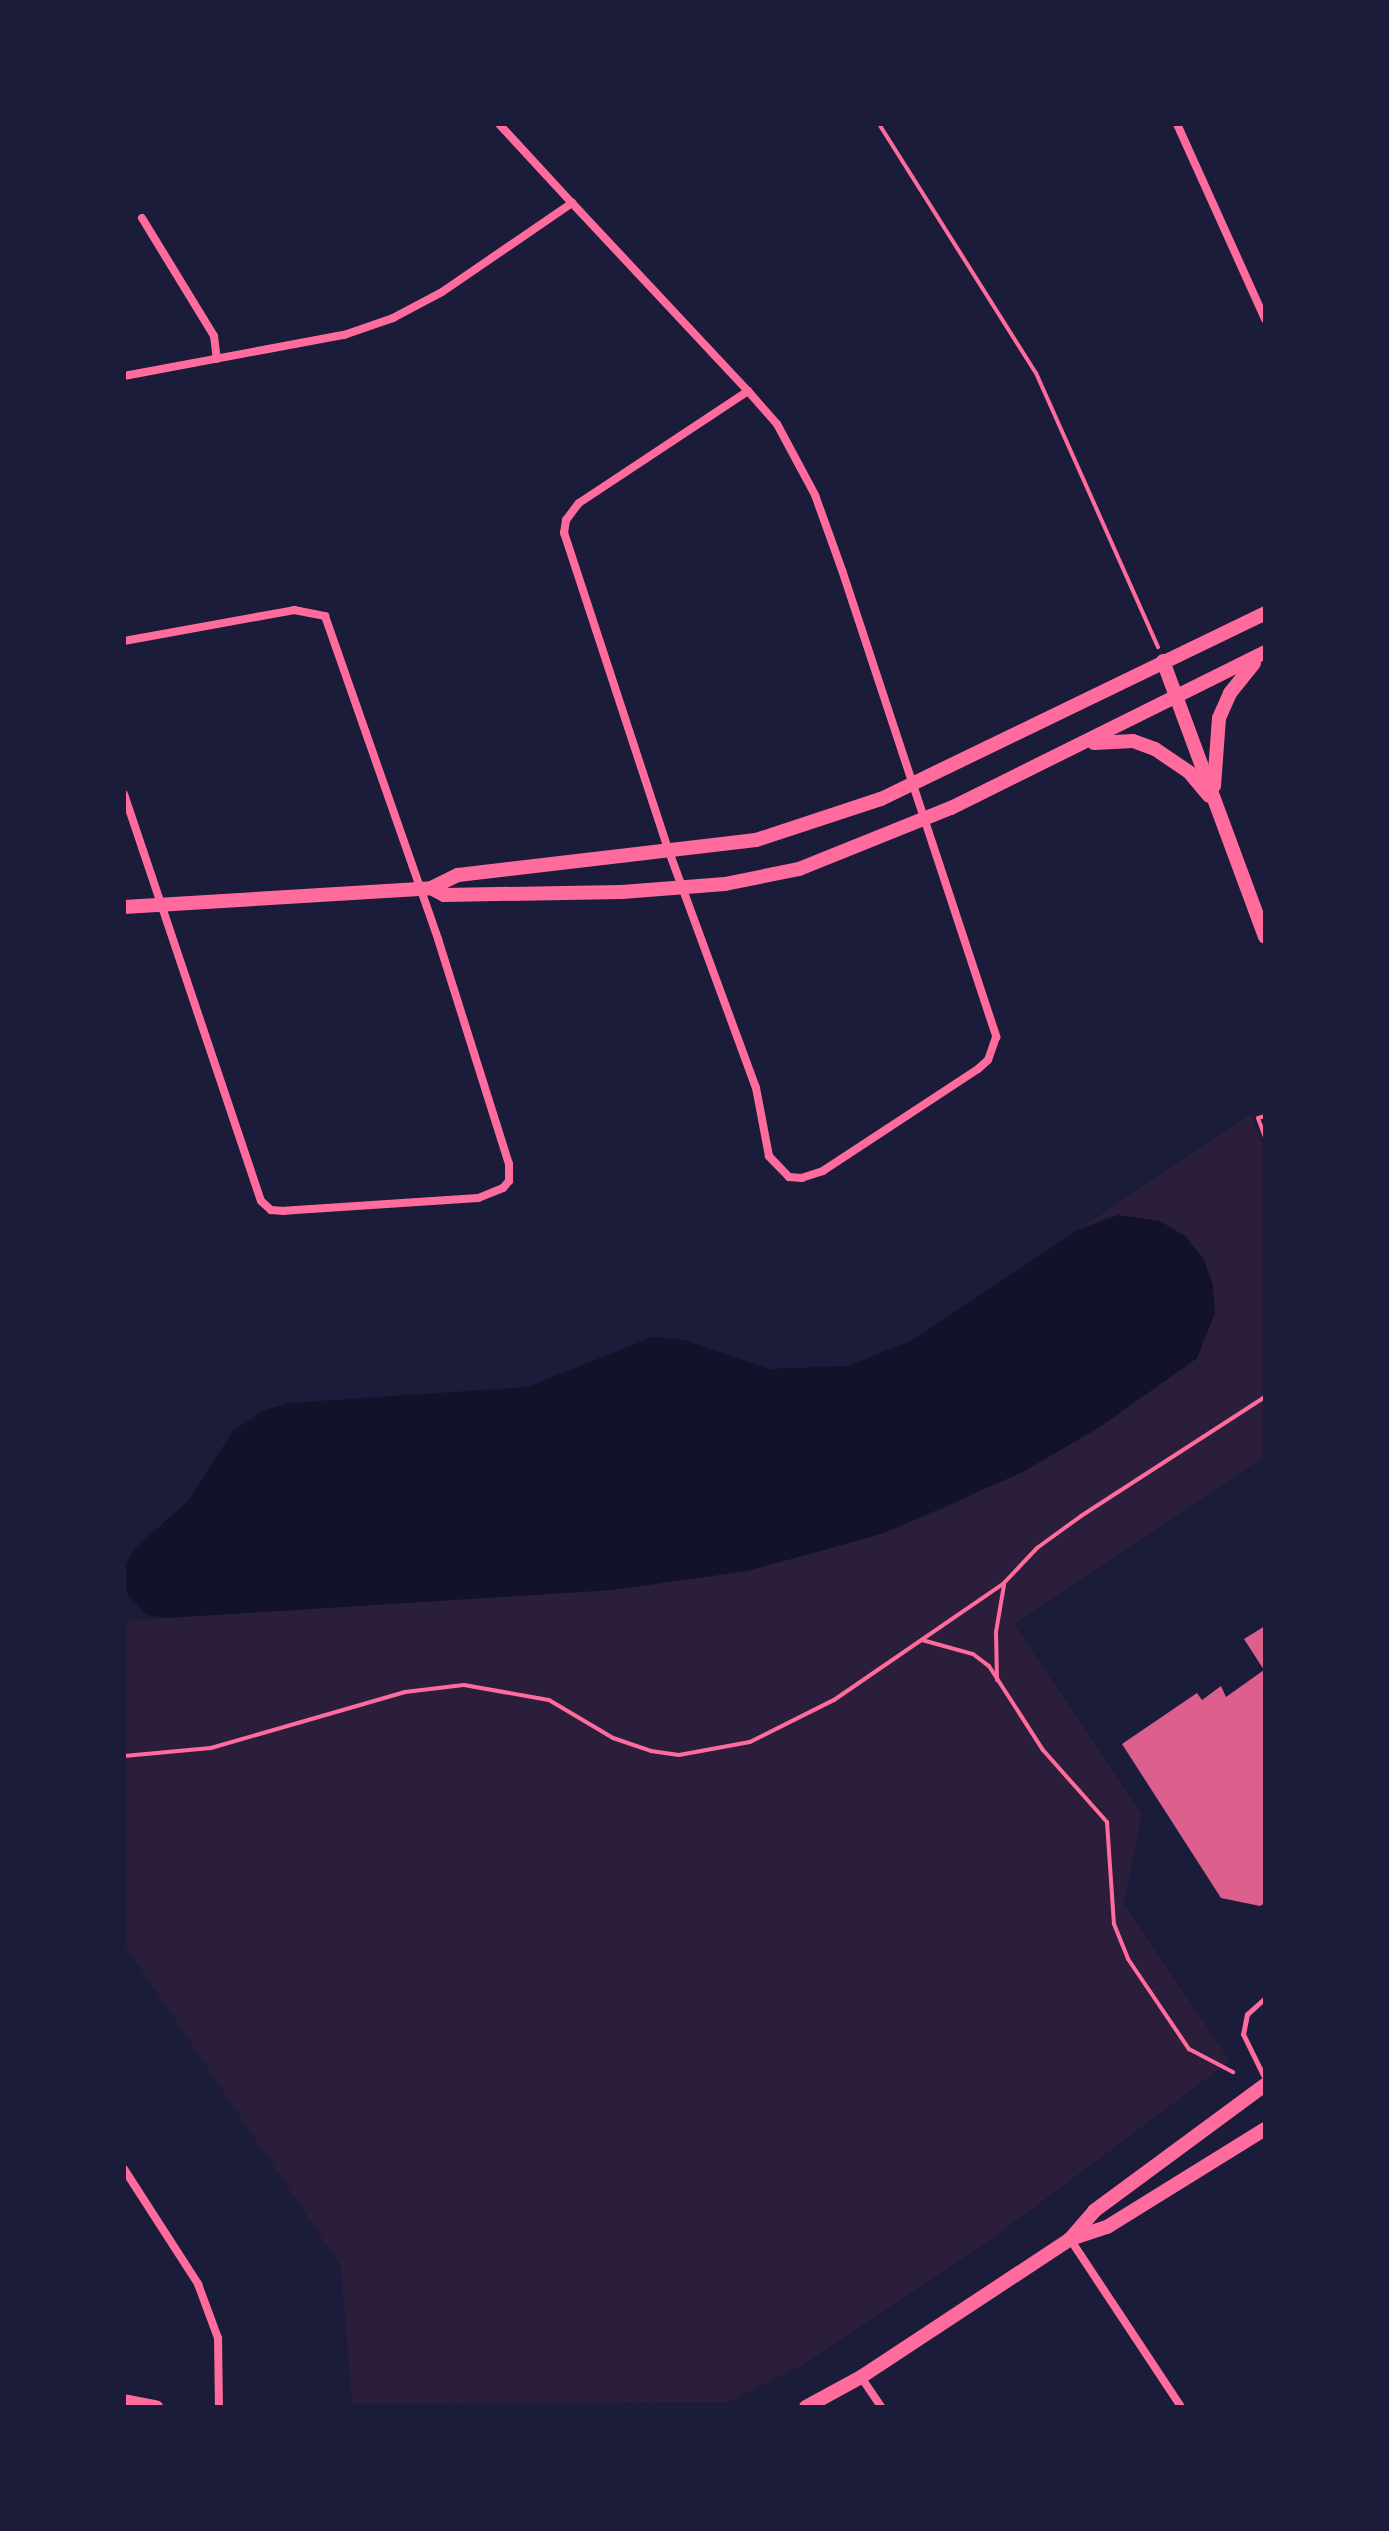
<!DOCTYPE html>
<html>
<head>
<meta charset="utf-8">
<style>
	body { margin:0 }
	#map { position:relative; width:1389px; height:2531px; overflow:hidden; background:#1b1b3a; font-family:"Playfair Display",serif }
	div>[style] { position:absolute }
	.green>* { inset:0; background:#2a1e3b }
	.water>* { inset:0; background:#12122b }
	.building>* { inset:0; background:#dd5f8e }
	.path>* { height:4px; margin:-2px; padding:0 2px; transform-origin:2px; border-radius:2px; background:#ff6b9d }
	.service>* { height:5px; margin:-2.5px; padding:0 2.5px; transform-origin:2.5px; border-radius:2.5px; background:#ff6b9d }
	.minor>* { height:8px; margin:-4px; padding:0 4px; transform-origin:4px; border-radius:4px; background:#ff6b9d }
	.tertiary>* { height:14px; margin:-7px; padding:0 7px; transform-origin:7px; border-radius:7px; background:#ff6b9d }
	span { translate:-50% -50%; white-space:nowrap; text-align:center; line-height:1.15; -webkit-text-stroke:8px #1b1b3a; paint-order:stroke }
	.frame { position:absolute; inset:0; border:126px solid #1b1b3a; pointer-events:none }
</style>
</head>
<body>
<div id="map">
	<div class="green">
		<div style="clip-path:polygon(1251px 1114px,1265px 1152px,1265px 1456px,1014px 1624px,1142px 1814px,1124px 1904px,1230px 2061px,997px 2235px,803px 2365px,727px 2403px,352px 2404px,341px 2267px,124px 1943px,124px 1621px,611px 1590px,748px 1571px,881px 1534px,945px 1509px,1100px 1427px,1197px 1358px,1203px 1258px,1185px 1236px,1160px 1222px,1104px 1218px,1078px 1230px)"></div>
	</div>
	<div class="water">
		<div style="clip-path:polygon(1118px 1215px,1160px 1221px,1185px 1236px,1203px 1258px,1213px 1285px,1215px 1313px,1197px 1358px,1100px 1427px,1023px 1472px,881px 1534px,748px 1571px,611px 1590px,166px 1618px,146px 1614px,125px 1591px,124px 1568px,135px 1548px,188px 1501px,233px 1431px,264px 1410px,290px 1403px,527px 1387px,653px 1337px,683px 1340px,769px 1369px,847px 1366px,911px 1341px,1078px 1230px)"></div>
	</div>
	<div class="building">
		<div style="clip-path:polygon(1265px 1626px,1265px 1903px,1260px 1906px,1221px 1898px,1122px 1744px,1197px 1693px,1202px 1700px,1221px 1686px,1226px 1697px,1264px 1670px,1244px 1639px)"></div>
	</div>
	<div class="path">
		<div style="left:879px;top:124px;width:294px;rotate:57.8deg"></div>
		<div style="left:1036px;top:373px;width:300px;rotate:66deg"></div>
		<div style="left:1265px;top:1116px;width:7px;rotate:164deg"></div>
		<div style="left:1258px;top:1118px;width:20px;rotate:70deg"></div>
		<div style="left:922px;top:1640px;width:53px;rotate:15.4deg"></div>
		<div style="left:973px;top:1654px;width:20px;rotate:37deg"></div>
		<div style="left:989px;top:1666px;width:100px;rotate:57.3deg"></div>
		<div style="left:1043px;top:1750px;width:96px;rotate:48.4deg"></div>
		<div style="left:1107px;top:1822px;width:102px;rotate:86.1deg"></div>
		<div style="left:1114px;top:1924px;width:38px;rotate:68deg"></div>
		<div style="left:1128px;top:1959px;width:109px;rotate:55.9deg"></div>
		<div style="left:1189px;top:2049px;width:50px;rotate:27.6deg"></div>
		<div style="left:997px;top:1680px;width:48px;rotate:-91.2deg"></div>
		<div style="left:996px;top:1632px;width:48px;rotate:-80.3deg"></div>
		<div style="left:124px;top:1756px;width:87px;rotate:-5.3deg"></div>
		<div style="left:211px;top:1748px;width:202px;rotate:-16.1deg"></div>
		<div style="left:405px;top:1692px;width:59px;rotate:-6.8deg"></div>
		<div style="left:464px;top:1685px;width:86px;rotate:10deg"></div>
		<div style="left:549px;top:1700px;width:74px;rotate:30.7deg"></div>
		<div style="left:613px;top:1738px;width:40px;rotate:18.9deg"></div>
		<div style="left:651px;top:1751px;width:28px;rotate:8deg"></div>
		<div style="left:679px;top:1755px;width:72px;rotate:-10.4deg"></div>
		<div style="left:750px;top:1742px;width:94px;rotate:-26.6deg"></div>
		<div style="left:834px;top:1700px;width:206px;rotate:-34.5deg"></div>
		<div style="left:1004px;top:1583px;width:48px;rotate:-46.7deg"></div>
		<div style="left:1037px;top:1548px;width:54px;rotate:-36deg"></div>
		<div style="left:1081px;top:1516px;width:219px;rotate:-32.9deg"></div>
	</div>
	<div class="service">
		<div style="left:1265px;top:1998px;width:24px;rotate:138deg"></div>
		<div style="left:1247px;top:2014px;width:20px;rotate:101deg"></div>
		<div style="left:1243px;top:2034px;width:50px;rotate:63.9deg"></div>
	</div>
	<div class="minor">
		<div style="left:499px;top:124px;width:108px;rotate:47.3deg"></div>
		<div style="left:1177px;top:124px;width:214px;rotate:65.7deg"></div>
		<div style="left:142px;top:218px;width:138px;rotate:58.6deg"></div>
		<div style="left:214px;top:336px;width:23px;rotate:83deg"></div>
		<div style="left:124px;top:376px;width:224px;rotate:-10.6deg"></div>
		<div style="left:344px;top:335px;width:52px;rotate:-19.1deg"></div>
		<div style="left:393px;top:318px;width:55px;rotate:-28deg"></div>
		<div style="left:442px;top:292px;width:158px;rotate:-34.4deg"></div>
		<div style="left:572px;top:203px;width:258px;rotate:46.9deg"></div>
		<div style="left:748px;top:391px;width:44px;rotate:48.7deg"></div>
		<div style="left:777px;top:424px;width:81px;rotate:61.8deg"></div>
		<div style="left:815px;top:495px;width:80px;rotate:70.2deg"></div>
		<div style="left:842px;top:570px;width:492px;rotate:71.7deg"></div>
		<div style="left:996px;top:1037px;width:24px;rotate:109deg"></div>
		<div style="left:988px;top:1060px;width:13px;rotate:138deg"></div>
		<div style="left:978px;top:1069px;width:186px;rotate:146.7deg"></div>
		<div style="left:823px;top:1171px;width:22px;rotate:162deg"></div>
		<div style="left:802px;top:1178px;width:13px;rotate:-176deg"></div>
		<div style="left:789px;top:1177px;width:29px;rotate:-134deg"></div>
		<div style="left:769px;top:1156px;width:69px;rotate:-100.8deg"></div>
		<div style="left:756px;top:1088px;width:252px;rotate:-110.2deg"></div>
		<div style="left:669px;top:852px;width:336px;rotate:-108.2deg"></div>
		<div style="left:564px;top:533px;width:13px;rotate:-81deg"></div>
		<div style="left:566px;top:520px;width:21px;rotate:-53deg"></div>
		<div style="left:579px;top:503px;width:203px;rotate:-33.5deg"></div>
		<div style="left:124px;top:641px;width:173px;rotate:-10.3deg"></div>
		<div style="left:294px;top:610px;width:32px;rotate:11deg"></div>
		<div style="left:325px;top:616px;width:342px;rotate:70.7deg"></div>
		<div style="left:438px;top:939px;width:236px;rotate:72.5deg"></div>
		<div style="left:509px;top:1164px;width:17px;rotate:90deg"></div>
		<div style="left:509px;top:1181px;width:9px;rotate:131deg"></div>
		<div style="left:503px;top:1188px;width:27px;rotate:158deg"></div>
		<div style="left:478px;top:1198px;width:194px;rotate:176.2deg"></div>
		<div style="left:284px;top:1211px;width:13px;rotate:-176deg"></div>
		<div style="left:271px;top:1210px;width:13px;rotate:-138deg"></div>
		<div style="left:261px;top:1201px;width:429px;rotate:-108.6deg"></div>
		<div style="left:124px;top:2169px;width:137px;rotate:57.2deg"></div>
		<div style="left:198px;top:2284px;width:58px;rotate:69.7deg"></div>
		<div style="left:218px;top:2338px;width:69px;rotate:89.2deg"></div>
		<div style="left:1070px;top:2239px;width:201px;rotate:56.5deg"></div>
		<div style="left:861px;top:2377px;width:36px;rotate:56deg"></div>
	</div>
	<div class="tertiary">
		<div style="left:1163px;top:661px;width:294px;rotate:69.7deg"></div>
		<div style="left:1094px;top:743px;width:39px;rotate:-3deg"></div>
		<div style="left:1133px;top:741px;width:23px;rotate:20deg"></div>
		<div style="left:1155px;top:749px;width:41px;rotate:34.1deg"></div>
		<div style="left:1189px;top:772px;width:31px;rotate:50deg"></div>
		<div style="left:1214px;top:786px;width:68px;rotate:-85.8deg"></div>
		<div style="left:1219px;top:718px;width:27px;rotate:-66deg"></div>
		<div style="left:1230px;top:693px;width:38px;rotate:-51deg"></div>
		<div style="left:431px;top:888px;width:15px;rotate:28deg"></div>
		<div style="left:444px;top:895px;width:178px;rotate:-1deg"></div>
		<div style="left:622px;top:892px;width:103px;rotate:-4.4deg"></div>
		<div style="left:725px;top:884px;width:76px;rotate:-11.5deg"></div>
		<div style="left:799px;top:869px;width:164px;rotate:-21.9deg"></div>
		<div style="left:951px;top:808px;width:351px;rotate:-26.4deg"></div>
		<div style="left:124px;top:907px;width:308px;rotate:-3.5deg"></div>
		<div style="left:431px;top:888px;width:30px;rotate:-26deg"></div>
		<div style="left:458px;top:875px;width:300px;rotate:-6.7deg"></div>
		<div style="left:756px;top:840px;width:132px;rotate:-18.2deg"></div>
		<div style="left:881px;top:799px;width:427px;rotate:-25.8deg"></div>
		<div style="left:1070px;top:2239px;width:39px;rotate:-18deg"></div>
		<div style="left:1107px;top:2227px;width:186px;rotate:-31.8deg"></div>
		<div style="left:124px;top:2401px;width:33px;rotate:11deg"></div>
		<div style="left:806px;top:2407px;width:63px;rotate:-28.6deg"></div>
		<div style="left:861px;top:2377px;width:250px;rotate:-33.4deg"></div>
		<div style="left:1070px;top:2239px;width:37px;rotate:-49deg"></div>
		<div style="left:1094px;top:2211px;width:212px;rotate:-36.4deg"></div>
	</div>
	<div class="frame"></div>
</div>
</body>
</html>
